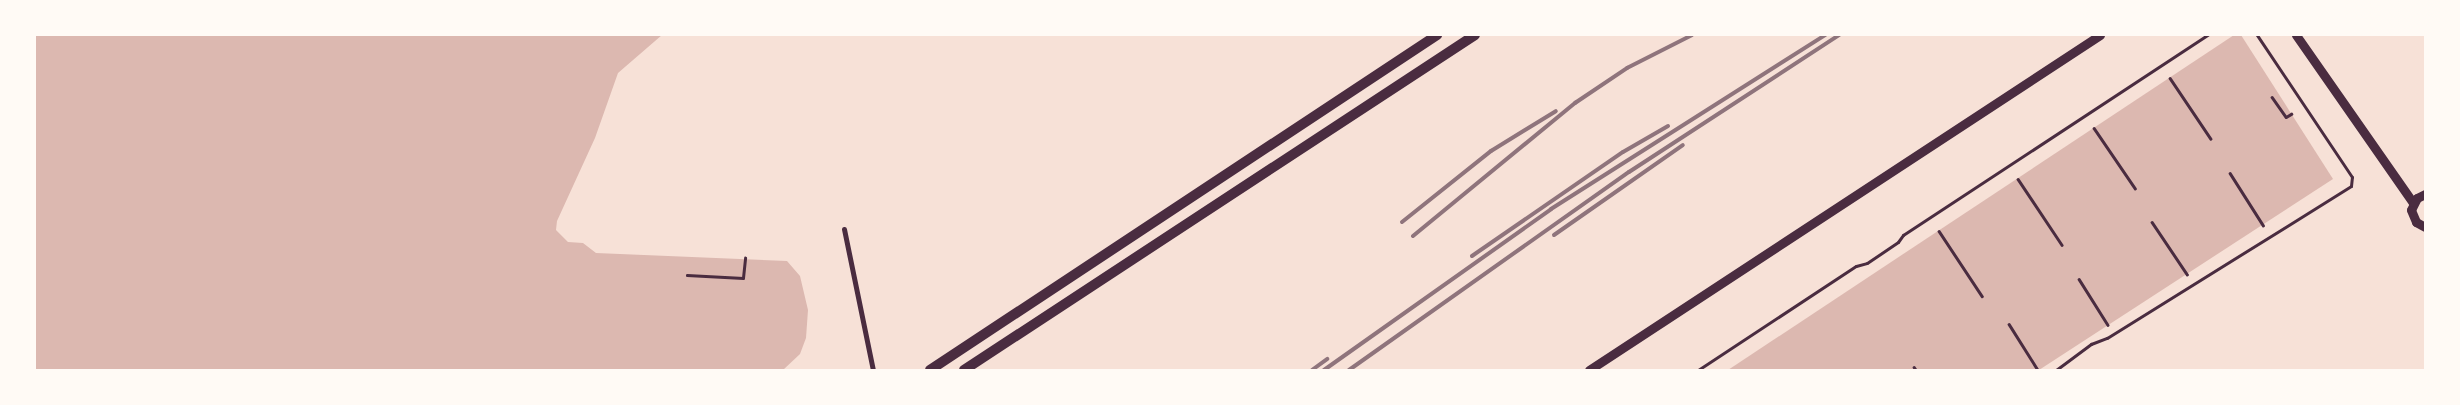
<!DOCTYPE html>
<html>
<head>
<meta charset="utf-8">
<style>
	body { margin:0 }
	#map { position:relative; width:2460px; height:405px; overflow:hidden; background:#f7e1d7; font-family:"Work Sans",sans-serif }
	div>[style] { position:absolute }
	.water>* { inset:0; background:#dcb8b0 }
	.path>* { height:2.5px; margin:-1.25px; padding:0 1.25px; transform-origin:1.25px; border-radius:1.25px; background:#4a2c40 }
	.service>* { height:3px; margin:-1.5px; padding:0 1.5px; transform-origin:1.5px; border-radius:1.5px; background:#4a2c40 }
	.minor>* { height:5px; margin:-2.5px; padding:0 2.5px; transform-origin:2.5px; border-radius:2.5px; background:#4a2c40 }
	.tertiary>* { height:9px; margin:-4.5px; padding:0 4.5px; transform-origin:4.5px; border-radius:4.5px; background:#4a2c40 }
	.primary>* { height:10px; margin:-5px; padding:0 5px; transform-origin:5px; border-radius:5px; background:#4a2c40 }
	.rail>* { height:4px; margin:-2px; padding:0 2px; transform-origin:2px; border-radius:2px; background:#8f747c }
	span { translate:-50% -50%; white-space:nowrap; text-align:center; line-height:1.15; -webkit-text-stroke:4px #fffaf5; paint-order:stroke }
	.frame { position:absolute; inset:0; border:36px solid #fffaf5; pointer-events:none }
</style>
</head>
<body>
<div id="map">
	<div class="water">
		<div style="clip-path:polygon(35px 35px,662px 35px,618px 73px,595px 138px,557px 221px,556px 230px,568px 242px,583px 243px,596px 253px,787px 261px,800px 276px,808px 310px,806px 338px,800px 354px,783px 370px,35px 370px)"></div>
		<div style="clip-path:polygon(2234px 35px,2241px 35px,2333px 179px,2039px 370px,1728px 370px)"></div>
	</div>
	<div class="path">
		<div style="left:2170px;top:78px;width:73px;rotate:56.1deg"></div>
		<div style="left:2272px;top:97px;width:24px;rotate:55deg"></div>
		<div style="left:2286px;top:117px;width:6px;rotate:-31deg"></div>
		<div style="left:2094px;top:128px;width:73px;rotate:55.7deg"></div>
		<div style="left:2230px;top:173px;width:62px;rotate:57.6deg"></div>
		<div style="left:2018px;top:179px;width:79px;rotate:56.3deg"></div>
		<div style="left:2152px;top:222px;width:63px;rotate:56.1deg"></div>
		<div style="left:1939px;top:231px;width:78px;rotate:56.5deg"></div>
		<div style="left:687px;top:275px;width:56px;rotate:3.1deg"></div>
		<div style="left:743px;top:278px;width:20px;rotate:-84deg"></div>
		<div style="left:2079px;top:279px;width:54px;rotate:57.8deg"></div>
		<div style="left:2009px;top:324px;width:54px;rotate:57.8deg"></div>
		<div style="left:1914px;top:367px;width:4px;rotate:56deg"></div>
	</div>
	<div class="service">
		<div style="left:1698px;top:370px;width:189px;rotate:-33.4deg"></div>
		<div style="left:1856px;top:266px;width:11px;rotate:-15deg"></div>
		<div style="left:1867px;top:263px;width:37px;rotate:-34deg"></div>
		<div style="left:1898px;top:242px;width:9px;rotate:-54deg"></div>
		<div style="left:1903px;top:235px;width:365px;rotate:-33.3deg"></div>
		<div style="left:2056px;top:370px;width:44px;rotate:-36.6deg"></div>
		<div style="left:2091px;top:344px;width:17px;rotate:-21deg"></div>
		<div style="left:2107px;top:338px;width:287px;rotate:-31.9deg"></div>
		<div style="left:2351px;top:186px;width:9px;rotate:-84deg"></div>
		<div style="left:2352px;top:177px;width:171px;rotate:-123.8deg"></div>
	</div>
	<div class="minor">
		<div style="left:844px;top:229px;width:144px;rotate:78.4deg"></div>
	</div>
	<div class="tertiary">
		<div style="left:2296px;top:35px;width:205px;rotate:55.1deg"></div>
		<div style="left:2425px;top:194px;width:9px;rotate:153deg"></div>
		<div style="left:2417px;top:198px;width:13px;rotate:117deg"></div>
		<div style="left:2411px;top:210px;width:13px;rotate:67deg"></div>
		<div style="left:2416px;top:222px;width:10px;rotate:29deg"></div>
		<div style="left:1589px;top:370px;width:611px;rotate:-33.25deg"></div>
	</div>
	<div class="primary">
		<div style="left:930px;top:370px;width:608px;rotate:-33.45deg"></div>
		<div style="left:964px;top:370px;width:611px;rotate:-33.25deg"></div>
	</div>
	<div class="rail">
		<div style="left:1402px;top:222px;width:114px;rotate:-38.6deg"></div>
		<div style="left:1491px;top:151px;width:76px;rotate:-31.6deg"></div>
		<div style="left:1554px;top:235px;width:157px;rotate:-34.9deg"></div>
		<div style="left:1413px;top:236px;width:210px;rotate:-39.4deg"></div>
		<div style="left:1575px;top:103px;width:63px;rotate:-33.9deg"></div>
		<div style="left:1627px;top:68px;width:73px;rotate:-26.9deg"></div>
		<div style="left:1472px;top:256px;width:183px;rotate:-34.6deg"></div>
		<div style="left:1623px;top:152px;width:52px;rotate:-30deg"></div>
		<div style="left:1312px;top:370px;width:19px;rotate:-36deg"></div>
		<div style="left:1324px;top:370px;width:278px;rotate:-35.3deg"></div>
		<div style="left:1551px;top:209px;width:325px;rotate:-32.4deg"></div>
		<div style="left:1349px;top:370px;width:343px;rotate:-35.3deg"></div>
		<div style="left:1629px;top:172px;width:251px;rotate:-33.1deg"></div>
	</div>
	<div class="frame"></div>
</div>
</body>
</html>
